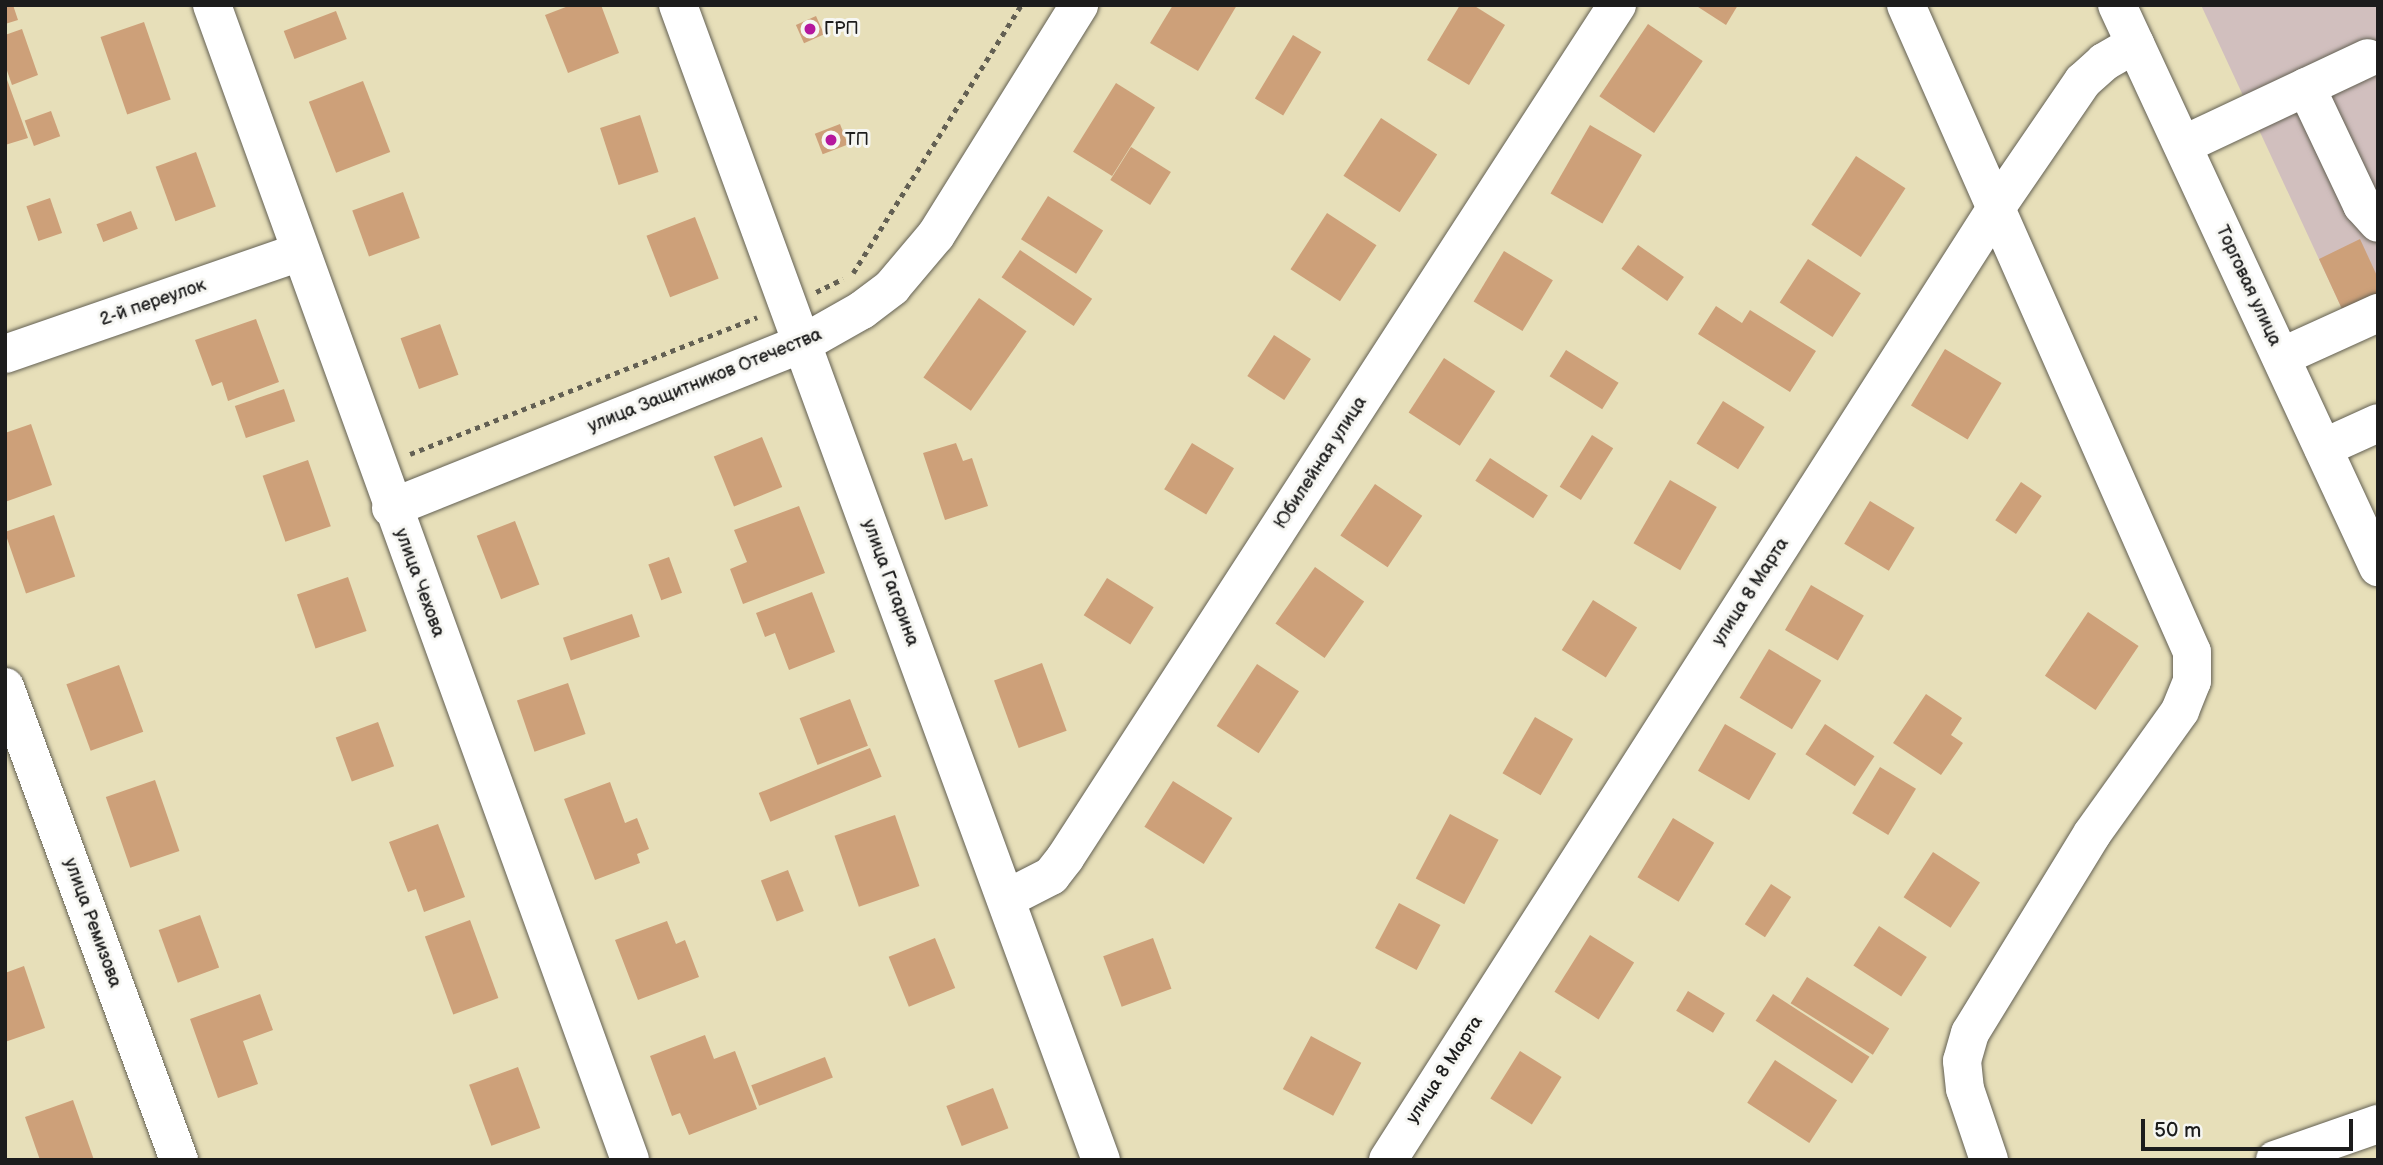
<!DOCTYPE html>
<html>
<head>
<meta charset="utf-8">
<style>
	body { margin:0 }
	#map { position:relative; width:2383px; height:1165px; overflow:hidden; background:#e7dfb9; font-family:"Balsamiq Sans",sans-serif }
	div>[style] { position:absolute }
	.industrial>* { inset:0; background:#d1bfbe }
	.building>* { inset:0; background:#cda079; transform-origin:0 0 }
	.path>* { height:4.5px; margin-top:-2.25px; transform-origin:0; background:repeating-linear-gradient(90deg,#636053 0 5px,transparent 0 10px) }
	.roads { filter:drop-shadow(0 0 2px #636053) drop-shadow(0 0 2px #636053) }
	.minor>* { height:38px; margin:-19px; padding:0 19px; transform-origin:19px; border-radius:19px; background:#fff }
	.dots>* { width:19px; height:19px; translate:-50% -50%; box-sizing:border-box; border:4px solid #f6f6f2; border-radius:50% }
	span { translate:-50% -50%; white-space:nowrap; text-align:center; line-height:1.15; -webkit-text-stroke:6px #f6f6f2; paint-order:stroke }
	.poi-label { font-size:18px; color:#1c1c1c }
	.left { translate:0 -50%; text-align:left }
	.street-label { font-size:18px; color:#1c1c1c }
	.frame { position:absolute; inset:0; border:7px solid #1c1c1c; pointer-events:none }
	.scale { position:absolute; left:2141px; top:1119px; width:212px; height:32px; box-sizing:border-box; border:4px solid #1c1c1c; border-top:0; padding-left:9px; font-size:21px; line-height:24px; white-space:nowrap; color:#1c1c1c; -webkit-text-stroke:5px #f6f6f2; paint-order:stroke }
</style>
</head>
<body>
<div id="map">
	<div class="industrial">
		<div style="clip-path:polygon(2201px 5px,2378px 5px,2378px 297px,2344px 313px)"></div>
	</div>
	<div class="building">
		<div style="clip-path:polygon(5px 5px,13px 5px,18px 20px,5px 24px)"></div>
		<div style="clip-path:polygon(571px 5px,601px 5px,619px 53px,568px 73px,545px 15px)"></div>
		<div style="clip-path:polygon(1173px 5px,1237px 5px,1198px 71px,1150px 43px)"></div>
		<div style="clip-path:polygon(1460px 5px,1473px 5px,1505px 25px,1469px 85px,1427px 60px)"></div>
		<div style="clip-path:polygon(1695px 5px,1738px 5px,1726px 25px)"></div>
		<div style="left:336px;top:11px;width:30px;height:56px;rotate:69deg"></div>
		<div style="left:816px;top:16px;width:20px;height:22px;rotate:66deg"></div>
		<div style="left:144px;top:22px;width:82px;height:46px;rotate:71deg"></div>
		<div style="left:1648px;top:24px;width:66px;height:87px;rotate:34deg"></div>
		<div style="clip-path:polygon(22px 29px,38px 75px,12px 85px,5px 65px,5px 35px)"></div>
		<div style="left:1293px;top:35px;width:33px;height:74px;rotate:31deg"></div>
		<div style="clip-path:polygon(5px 74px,28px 138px,5px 145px)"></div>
		<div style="left:363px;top:81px;width:76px;height:58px;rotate:69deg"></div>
		<div style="left:1116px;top:83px;width:46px;height:81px;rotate:32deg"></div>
		<div style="left:51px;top:111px;width:27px;height:28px;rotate:70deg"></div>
		<div style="left:640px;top:115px;width:60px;height:42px;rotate:72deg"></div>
		<div style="left:1381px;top:118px;width:67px;height:69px;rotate:33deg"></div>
		<div style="left:840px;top:124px;width:22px;height:27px;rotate:69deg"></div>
		<div style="left:1590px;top:125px;width:60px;height:79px;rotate:30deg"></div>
		<div style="left:1131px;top:147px;width:47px;height:39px;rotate:32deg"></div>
		<div style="left:196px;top:152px;width:58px;height:43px;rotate:70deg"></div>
		<div style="left:1856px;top:156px;width:59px;height:82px;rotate:33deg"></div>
		<div style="left:403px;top:192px;width:49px;height:54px;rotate:70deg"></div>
		<div style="left:1048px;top:196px;width:65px;height:51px;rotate:32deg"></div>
		<div style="left:50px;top:198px;width:37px;height:25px;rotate:71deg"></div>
		<div style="left:131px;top:211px;width:19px;height:37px;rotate:69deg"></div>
		<div style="left:1327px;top:213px;width:59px;height:67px;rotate:33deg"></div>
		<div style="left:695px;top:217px;width:66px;height:52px;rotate:69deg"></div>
		<div style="clip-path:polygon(2360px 239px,2378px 278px,2378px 293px,2342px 309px,2319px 259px)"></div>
		<div style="left:1638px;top:245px;width:56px;height:29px;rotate:35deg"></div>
		<div style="left:1020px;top:250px;width:87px;height:33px;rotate:34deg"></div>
		<div style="left:1504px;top:251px;width:57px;height:59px;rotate:31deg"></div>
		<div style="left:1808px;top:259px;width:63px;height:52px;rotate:33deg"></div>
		<div style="left:979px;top:298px;width:58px;height:97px;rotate:35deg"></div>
		<div style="clip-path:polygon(1716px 306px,1742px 323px,1750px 310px,1816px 351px,1790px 392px,1698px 334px)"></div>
		<div style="clip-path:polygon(256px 319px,279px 382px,228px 401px,222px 382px,212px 386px,195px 340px)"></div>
		<div style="left:440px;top:324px;width:54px;height:42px;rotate:70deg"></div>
		<div style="left:1274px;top:335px;width:44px;height:49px;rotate:33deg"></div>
		<div style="left:1945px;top:349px;width:66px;height:66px;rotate:31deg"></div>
		<div style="left:1566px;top:350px;width:62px;height:31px;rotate:32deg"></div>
		<div style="left:1444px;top:358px;width:61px;height:65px;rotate:33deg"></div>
		<div style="left:284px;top:389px;width:34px;height:52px;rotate:71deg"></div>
		<div style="left:1723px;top:401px;width:49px;height:50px;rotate:32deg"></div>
		<div style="clip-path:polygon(31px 424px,52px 485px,5px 502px,5px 433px)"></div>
		<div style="left:1592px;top:435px;width:25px;height:61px;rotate:32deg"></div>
		<div style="left:762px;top:437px;width:54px;height:52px;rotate:68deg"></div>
		<div style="clip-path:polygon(956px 443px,963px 461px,972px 458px,988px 506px,945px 520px,923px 453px)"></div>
		<div style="left:1192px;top:443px;width:49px;height:54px;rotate:31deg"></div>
		<div style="left:1490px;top:458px;width:69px;height:27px;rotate:33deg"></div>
		<div style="left:308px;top:460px;width:70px;height:48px;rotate:71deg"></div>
		<div style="left:1670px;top:480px;width:54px;height:73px;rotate:30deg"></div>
		<div style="left:2021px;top:482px;width:25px;height:46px;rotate:34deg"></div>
		<div style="left:1375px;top:484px;width:57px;height:62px;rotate:34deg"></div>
		<div style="left:1870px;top:501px;width:52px;height:50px;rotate:31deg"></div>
		<div style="clip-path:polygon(799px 506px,825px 573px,743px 604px,730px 569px,747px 562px,734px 530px)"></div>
		<div style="left:54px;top:515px;width:65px;height:52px;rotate:71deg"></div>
		<div style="left:515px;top:521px;width:68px;height:41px;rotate:69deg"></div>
		<div style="left:669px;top:557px;width:38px;height:22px;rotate:70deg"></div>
		<div style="left:1315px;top:567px;width:60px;height:69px;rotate:35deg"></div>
		<div style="left:348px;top:577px;width:57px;height:54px;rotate:71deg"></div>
		<div style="left:1107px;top:578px;width:55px;height:44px;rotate:32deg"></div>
		<div style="left:1811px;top:585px;width:61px;height:52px;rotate:30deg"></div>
		<div style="clip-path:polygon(812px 592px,835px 652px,789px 670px,775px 633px,765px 637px,756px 613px)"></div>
		<div style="left:1593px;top:600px;width:52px;height:59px;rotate:32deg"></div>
		<div style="left:2088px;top:612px;width:61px;height:77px;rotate:34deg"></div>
		<div style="left:632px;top:614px;width:24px;height:73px;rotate:71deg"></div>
		<div style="left:1769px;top:649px;width:61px;height:57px;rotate:31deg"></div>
		<div style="left:1042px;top:663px;width:72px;height:51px;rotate:70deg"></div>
		<div style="left:1257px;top:664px;width:50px;height:74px;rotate:33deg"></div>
		<div style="left:119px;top:665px;width:71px;height:56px;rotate:70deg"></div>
		<div style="left:568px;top:683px;width:54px;height:54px;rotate:71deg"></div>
		<div style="clip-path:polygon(1926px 694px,1962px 718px,1951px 735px,1963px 743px,1941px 775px,1893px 743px)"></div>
		<div style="left:850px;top:699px;width:50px;height:54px;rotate:69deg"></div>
		<div style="left:1535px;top:717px;width:44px;height:65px;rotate:30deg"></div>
		<div style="left:378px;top:722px;width:47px;height:45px;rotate:70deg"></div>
		<div style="left:1725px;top:724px;width:59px;height:54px;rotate:30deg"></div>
		<div style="left:1825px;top:724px;width:59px;height:36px;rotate:33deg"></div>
		<div style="left:870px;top:748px;width:31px;height:120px;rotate:68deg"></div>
		<div style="left:1880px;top:767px;width:42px;height:54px;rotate:31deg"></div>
		<div style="left:155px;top:780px;width:75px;height:52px;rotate:71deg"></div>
		<div style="left:1173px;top:781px;width:70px;height:54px;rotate:32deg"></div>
		<div style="clip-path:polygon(610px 782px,625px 823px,637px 818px,649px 849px,637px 854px,640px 863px,595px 880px,564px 799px)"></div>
		<div style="left:1450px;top:814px;width:55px;height:73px;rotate:28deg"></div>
		<div style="left:895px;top:815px;width:75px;height:64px;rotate:71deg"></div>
		<div style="left:1673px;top:818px;width:48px;height:69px;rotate:31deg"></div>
		<div style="clip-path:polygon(438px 824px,465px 897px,424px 912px,416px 889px,408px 892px,389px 842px)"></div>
		<div style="left:1933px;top:852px;width:56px;height:54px;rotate:33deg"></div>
		<div style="left:788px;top:870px;width:44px;height:29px;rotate:69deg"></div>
		<div style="left:1771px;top:884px;width:24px;height:48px;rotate:33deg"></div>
		<div style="left:1399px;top:903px;width:47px;height:51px;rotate:28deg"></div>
		<div style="left:200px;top:915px;width:56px;height:44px;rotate:70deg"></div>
		<div style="left:470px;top:920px;width:83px;height:48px;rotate:70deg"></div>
		<div style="clip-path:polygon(667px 921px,676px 944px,685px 940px,699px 977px,638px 1000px,615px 940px)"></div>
		<div style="left:1879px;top:926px;width:57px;height:47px;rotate:33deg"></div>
		<div style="left:1590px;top:935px;width:52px;height:67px;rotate:32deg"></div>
		<div style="left:935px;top:938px;width:54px;height:50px;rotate:68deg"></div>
		<div style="left:1153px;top:938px;width:54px;height:53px;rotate:70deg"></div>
		<div style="clip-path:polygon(24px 966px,45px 1028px,5px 1042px,5px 973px)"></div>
		<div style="left:1807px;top:977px;width:97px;height:31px;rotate:32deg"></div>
		<div style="left:1688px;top:991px;width:43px;height:23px;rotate:31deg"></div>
		<div style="clip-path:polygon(260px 994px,273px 1030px,243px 1041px,258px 1084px,218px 1098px,190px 1019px)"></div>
		<div style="left:1773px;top:994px;width:115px;height:32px;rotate:33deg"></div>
		<div style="clip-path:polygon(705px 1035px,714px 1059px,735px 1051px,757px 1109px,689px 1135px,680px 1113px,672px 1116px,650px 1056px)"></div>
		<div style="left:1311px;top:1036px;width:57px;height:60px;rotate:28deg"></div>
		<div style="left:1520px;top:1051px;width:49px;height:56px;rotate:32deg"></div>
		<div style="left:825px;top:1057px;width:22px;height:79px;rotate:69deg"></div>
		<div style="left:1775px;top:1060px;width:74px;height:51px;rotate:33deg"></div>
		<div style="left:518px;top:1067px;width:65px;height:52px;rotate:70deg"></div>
		<div style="left:993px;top:1088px;width:43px;height:50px;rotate:69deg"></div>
		<div style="clip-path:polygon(73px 1100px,94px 1160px,40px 1160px,25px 1117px)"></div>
	</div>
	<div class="path">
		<div style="left:853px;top:273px;width:316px;rotate:-57.9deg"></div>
		<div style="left:816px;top:292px;width:30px;rotate:-26deg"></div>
		<div style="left:410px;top:454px;width:373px;rotate:-21.5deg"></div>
	</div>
	<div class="roads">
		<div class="minor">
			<div style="left:212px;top:5px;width:1228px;rotate:70.1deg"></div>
			<div style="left:678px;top:5px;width:1230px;rotate:69.89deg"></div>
			<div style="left:1906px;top:5px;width:707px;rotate:66.15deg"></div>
			<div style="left:2192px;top:652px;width:29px;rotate:90deg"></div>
			<div style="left:2192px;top:681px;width:32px;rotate:112deg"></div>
			<div style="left:2180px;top:711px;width:151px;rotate:125.6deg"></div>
			<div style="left:2092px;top:834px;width:233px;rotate:121.5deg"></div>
			<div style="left:1970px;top:1033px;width:29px;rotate:106deg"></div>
			<div style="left:1962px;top:1061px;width:28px;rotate:84deg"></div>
			<div style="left:1965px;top:1089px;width:75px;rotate:71.3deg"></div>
			<div style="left:2117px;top:5px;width:620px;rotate:65.09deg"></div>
			<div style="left:2306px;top:87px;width:131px;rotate:64.6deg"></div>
			<div style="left:2362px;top:205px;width:24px;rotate:48deg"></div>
			<div style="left:2183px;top:145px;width:204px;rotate:-25.2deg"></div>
			<div style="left:5px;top:354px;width:312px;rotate:-19.1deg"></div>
			<div style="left:2281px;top:357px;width:107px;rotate:-24.4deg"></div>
			<div style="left:2323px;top:448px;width:60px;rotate:-24.4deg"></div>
			<div style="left:391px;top:508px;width:443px;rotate:-21.8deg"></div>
			<div style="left:802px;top:344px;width:69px;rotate:-29.5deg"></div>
			<div style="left:862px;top:310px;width:38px;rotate:-37deg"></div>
			<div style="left:892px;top:287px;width:68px;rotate:-49.8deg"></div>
			<div style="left:936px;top:235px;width:271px;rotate:-58.1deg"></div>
			<div style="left:5px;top:687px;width:504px;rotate:69.8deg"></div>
			<div style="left:1006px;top:899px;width:51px;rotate:-27.1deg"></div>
			<div style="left:1051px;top:876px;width:23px;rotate:-52deg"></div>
			<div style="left:1065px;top:858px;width:1016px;rotate:-57.09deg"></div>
			<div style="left:1388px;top:1160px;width:1133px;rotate:-57.43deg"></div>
			<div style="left:1998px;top:205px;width:150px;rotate:-55.6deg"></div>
			<div style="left:2083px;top:81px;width:28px;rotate:-42deg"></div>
			<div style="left:2104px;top:62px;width:36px;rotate:-30deg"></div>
			<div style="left:2275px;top:1160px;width:109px;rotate:-19.3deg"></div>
		</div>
	</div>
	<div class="dots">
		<div style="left:810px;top:29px;background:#b5179e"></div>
		<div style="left:831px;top:140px;background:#b5179e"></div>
	</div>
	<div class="poi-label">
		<span class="left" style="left:824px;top:29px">ГРП</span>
		<span class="left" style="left:845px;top:140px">ТП</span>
	</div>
	<div class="street-label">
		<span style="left:2248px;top:286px;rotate:65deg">Торговая улица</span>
		<span style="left:153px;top:303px;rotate:-19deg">2-й переулок</span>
		<span style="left:705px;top:381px;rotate:-22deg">улица Защитников Отечества</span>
		<span style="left:1321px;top:463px;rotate:-57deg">Юбилейная улица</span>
		<span style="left:419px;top:583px;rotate:70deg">улица Чехова</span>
		<span style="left:890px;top:583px;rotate:70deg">улица Гагарина</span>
		<span style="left:1751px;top:592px;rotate:-57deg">улица 8 Марта</span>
		<span style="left:92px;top:923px;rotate:70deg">улица Ремизова</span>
		<span style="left:1445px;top:1070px;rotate:-57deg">улица 8 Марта</span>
	</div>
	<div class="frame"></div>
	<div class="scale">50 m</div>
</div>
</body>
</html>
